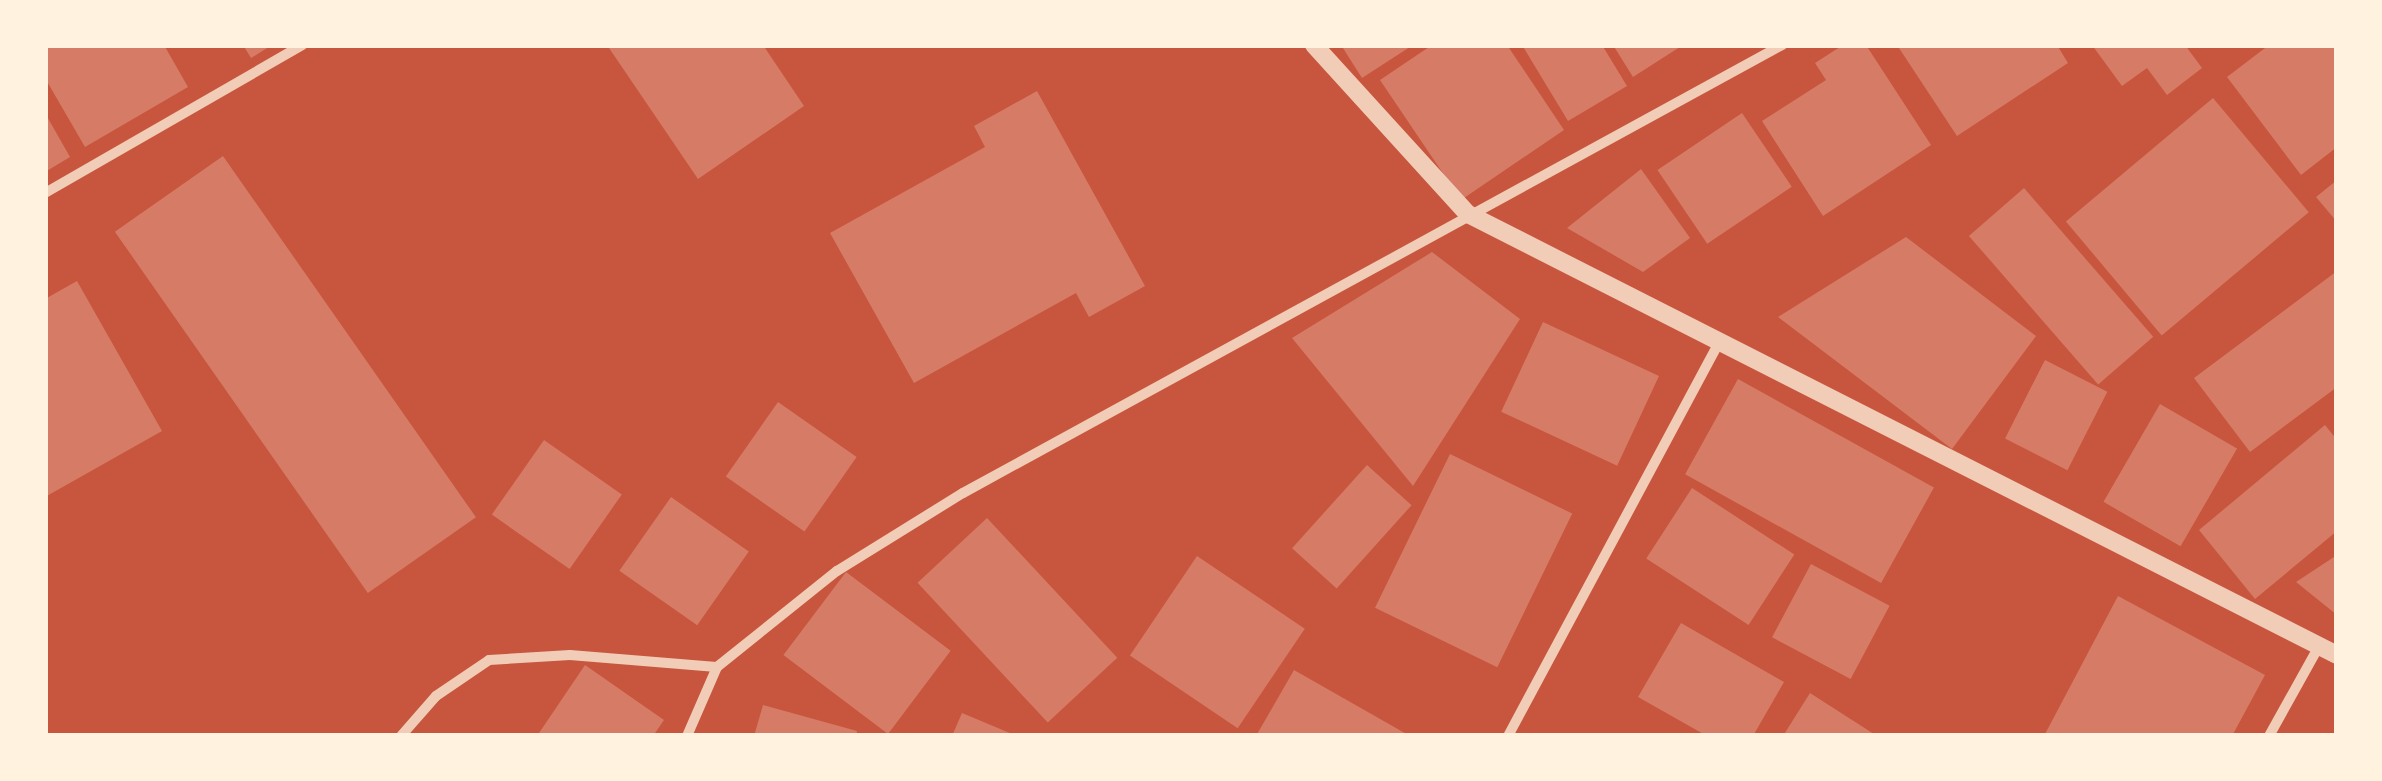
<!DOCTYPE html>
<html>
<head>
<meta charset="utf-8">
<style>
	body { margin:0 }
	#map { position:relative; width:2382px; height:781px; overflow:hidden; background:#c8553d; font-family:"Sofia Sans Condensed",sans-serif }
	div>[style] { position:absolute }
	.building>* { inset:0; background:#d67c66; transform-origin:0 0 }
	.minor>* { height:10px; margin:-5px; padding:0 5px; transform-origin:5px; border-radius:5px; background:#f1ccb7 }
	.tertiary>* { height:18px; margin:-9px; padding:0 9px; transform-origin:9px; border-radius:9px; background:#f1ccb7 }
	span { translate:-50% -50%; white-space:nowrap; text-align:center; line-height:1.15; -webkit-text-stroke:10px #fff3e0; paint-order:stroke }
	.frame { position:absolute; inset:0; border:48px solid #fff3e0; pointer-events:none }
</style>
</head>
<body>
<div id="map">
	<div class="building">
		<div style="clip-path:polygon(45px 45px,164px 45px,188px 87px,85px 147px,45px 78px)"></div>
		<div style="clip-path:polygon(243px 45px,272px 45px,251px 58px)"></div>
		<div style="clip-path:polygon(607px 45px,763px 45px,804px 106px,698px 179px)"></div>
		<div style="clip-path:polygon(1341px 45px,1413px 45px,1362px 78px)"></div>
		<div style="clip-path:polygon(1432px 45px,1507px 45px,1564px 130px,1461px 200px,1380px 80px)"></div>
		<div style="clip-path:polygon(1522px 45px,1602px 45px,1627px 86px,1568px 121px)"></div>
		<div style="clip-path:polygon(1613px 45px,1683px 45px,1633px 77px)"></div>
		<div style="clip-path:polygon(1843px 45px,1866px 45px,1931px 145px,1823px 216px,1762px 121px,1826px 80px,1815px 63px)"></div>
		<div style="clip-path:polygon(1897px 45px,2057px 45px,2068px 63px,1957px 136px)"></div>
		<div style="clip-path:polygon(2092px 45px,2185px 45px,2202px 68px,2167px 95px,2147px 68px,2122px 86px)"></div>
		<div style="clip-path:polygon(2269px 45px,2337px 45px,2337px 147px,2301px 175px,2227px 77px)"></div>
		<div style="clip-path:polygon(1037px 91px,1145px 286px,1089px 317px,1076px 293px,914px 383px,830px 233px,985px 147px,974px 126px)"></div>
		<div style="left:2213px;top:98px;width:149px;height:192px;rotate:50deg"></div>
		<div style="clip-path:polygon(45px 113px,70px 157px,45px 172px)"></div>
		<div style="left:1742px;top:113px;width:89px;height:102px;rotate:56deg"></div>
		<div style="left:223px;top:156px;width:441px;height:132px;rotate:55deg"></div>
		<div style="clip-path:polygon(1641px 169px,1690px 238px,1643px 272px,1567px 228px)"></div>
		<div style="clip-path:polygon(2337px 180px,2337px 222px,2316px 197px)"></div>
		<div style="left:2024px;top:188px;width:197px;height:73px;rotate:49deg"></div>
		<div style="clip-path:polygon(1906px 237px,2036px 336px,1952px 449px,1778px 317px)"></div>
		<div style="clip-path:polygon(1432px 252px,1520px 319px,1413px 486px,1292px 338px)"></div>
		<div style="clip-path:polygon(2337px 271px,2337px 387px,2250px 452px,2194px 378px)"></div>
		<div style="clip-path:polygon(77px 281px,162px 431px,45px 497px,45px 299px)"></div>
		<div style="left:1543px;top:322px;width:128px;height:99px;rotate:25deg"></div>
		<div style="left:2045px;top:360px;width:70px;height:88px;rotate:27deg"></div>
		<div style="left:1738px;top:379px;width:224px;height:109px;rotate:29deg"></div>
		<div style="left:778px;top:402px;width:96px;height:91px;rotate:35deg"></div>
		<div style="left:2160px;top:404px;width:89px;height:113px;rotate:30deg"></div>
		<div style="clip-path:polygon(2325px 425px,2337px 440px,2337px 531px,2255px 599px,2199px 530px)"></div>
		<div style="left:544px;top:440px;width:95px;height:91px;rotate:35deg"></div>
		<div style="left:1450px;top:454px;width:136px;height:171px;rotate:26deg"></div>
		<div style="left:1367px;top:465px;width:60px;height:112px;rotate:42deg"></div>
		<div style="left:1692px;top:488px;width:122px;height:84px;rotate:33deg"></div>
		<div style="left:671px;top:497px;width:95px;height:90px;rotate:35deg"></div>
		<div style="left:987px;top:518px;width:191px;height:95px;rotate:47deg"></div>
		<div style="clip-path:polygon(2337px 555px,2337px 615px,2296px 582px)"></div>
		<div style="left:1197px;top:556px;width:130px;height:120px;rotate:34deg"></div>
		<div style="left:1811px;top:564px;width:89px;height:83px;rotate:28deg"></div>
		<div style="left:846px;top:572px;width:131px;height:104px;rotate:37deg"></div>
		<div style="clip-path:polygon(2118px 596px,2265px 675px,2232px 736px,2044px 736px)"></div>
		<div style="clip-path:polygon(1681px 623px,1784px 682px,1753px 736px,1707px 736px,1638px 697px)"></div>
		<div style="clip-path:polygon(585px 665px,664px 720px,653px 736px,537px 736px)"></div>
		<div style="clip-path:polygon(1294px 670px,1410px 736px,1256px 736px)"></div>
		<div style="clip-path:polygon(1810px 693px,1877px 736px,1783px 736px)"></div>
		<div style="clip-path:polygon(763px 705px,857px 731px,856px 736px,754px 736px)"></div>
		<div style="clip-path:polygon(962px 713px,1017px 736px,952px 736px)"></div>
	</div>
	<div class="minor">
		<div style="left:45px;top:193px;width:297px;rotate:-29.9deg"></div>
		<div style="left:401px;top:736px;width:53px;rotate:-48.8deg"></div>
		<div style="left:436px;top:696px;width:64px;rotate:-34.2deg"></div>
		<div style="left:489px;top:660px;width:81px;rotate:-3.5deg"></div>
		<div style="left:570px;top:655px;width:147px;rotate:4.7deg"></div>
		<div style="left:687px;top:736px;width:75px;rotate:-66.5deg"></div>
		<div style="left:717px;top:667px;width:154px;rotate:-38.7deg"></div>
		<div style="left:837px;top:571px;width:148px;rotate:-31.8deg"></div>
		<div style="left:963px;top:493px;width:934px;rotate:-28.68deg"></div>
		<div style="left:1508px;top:736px;width:448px;rotate:-61.8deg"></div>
		<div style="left:2269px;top:736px;width:103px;rotate:-60.9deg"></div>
	</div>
	<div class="tertiary">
		<div style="left:1314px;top:45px;width:229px;rotate:47.7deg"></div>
		<div style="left:1468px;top:214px;width:974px;rotate:26.91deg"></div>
	</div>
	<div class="frame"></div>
</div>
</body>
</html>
